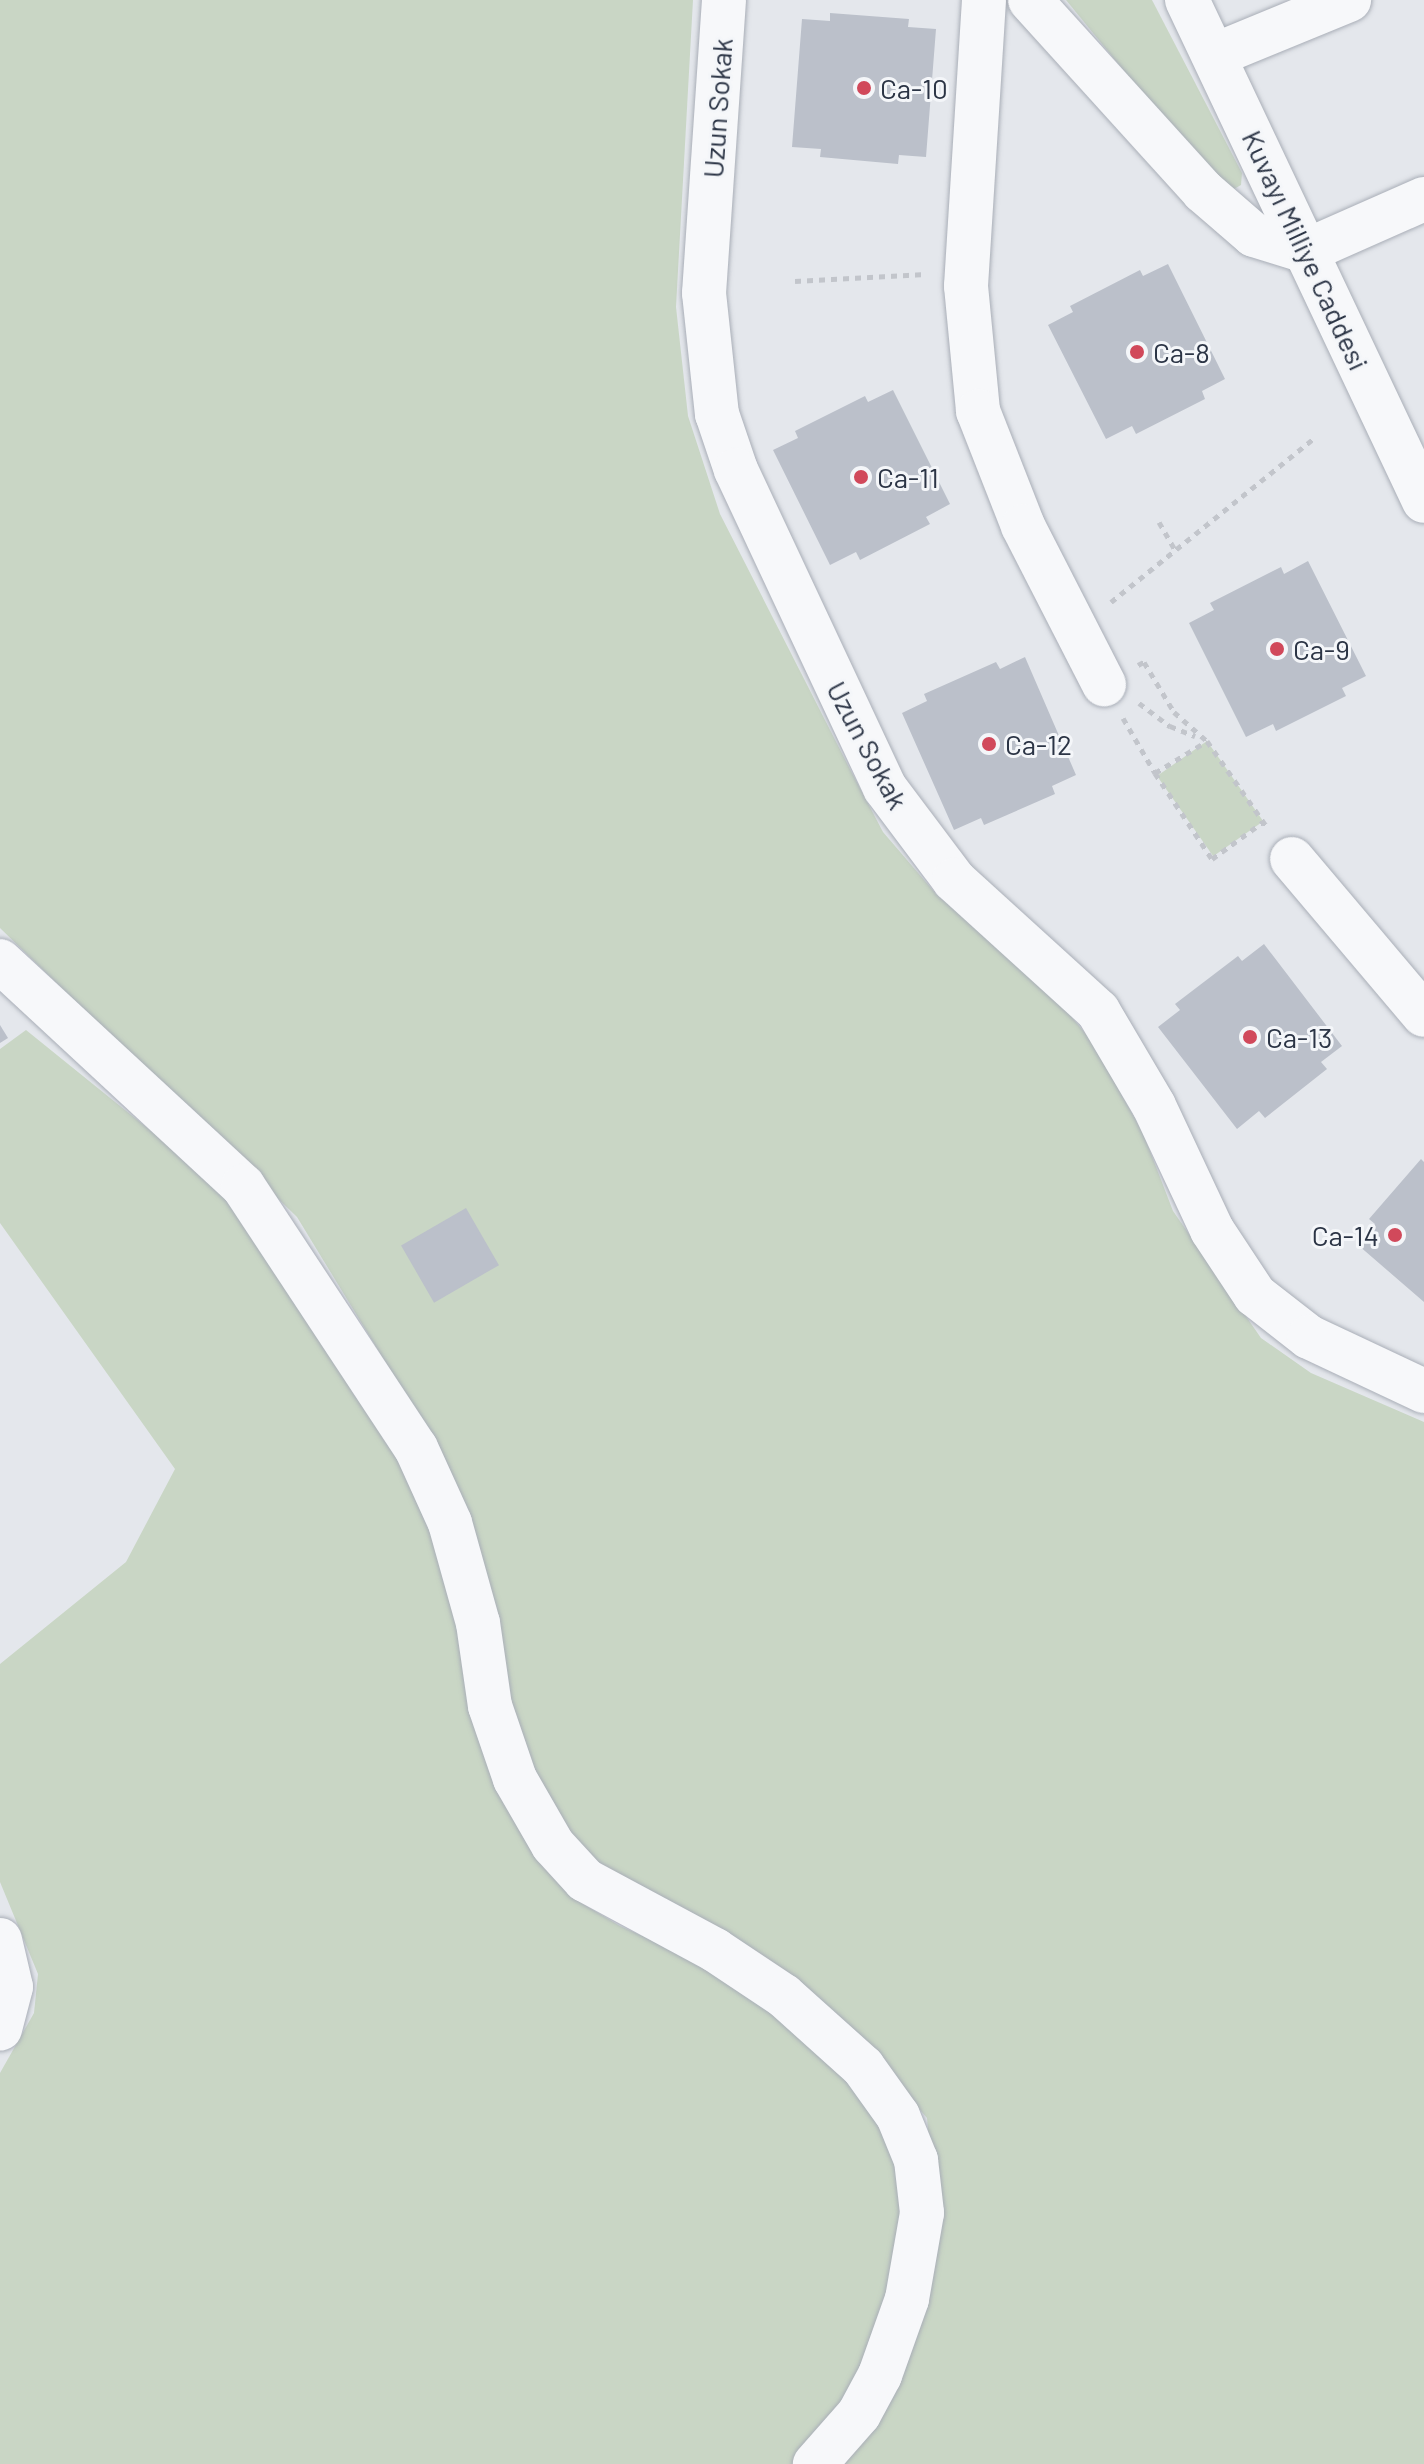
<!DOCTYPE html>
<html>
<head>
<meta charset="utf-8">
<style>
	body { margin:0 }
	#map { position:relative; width:1424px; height:2464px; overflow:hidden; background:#e4e7ec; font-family:Barlow,sans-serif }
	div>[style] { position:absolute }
	.green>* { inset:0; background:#c9d6c5; transform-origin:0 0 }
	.building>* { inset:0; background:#bbc0ca; transform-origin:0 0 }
	.path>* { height:5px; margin-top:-2.5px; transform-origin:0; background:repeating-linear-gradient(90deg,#c2c5cb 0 6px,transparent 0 12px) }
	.roads { filter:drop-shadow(0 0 2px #a9aeb7) drop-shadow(0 0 2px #a9aeb7) }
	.minor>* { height:44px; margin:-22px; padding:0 22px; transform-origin:22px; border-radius:22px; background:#f7f8fa }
	.dots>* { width:22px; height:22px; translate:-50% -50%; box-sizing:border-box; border:4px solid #f4f6f9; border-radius:50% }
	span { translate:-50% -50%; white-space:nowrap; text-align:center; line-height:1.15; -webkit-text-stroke:6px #f4f6f9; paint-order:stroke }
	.poi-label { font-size:28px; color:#2b3445 }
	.left { translate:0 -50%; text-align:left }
	.right { translate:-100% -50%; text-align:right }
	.street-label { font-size:28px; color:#2b3445 }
</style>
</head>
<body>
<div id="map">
	<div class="green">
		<div style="clip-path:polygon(0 0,693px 0,676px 307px,688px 416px,720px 514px,852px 773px,883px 832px,937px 895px,1052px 994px,1091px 1040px,1143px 1133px,1173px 1211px,1261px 1338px,1311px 1373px,1424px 1422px,1424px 2464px,838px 2464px,929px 2142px,927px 2118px,882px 2066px,608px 1876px,548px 1811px,395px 1378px,297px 1217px,0 928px)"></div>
		<div style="clip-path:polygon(1066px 0,1152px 0,1242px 173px,1241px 185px,1234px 189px,1201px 165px)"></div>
		<div style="left:1207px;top:741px;width:98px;height:61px;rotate:55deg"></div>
		<div style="clip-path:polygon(26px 1030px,224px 1190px,409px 1468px,573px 1898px,620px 1926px,742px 1980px,857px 2085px,886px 2131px,901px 2183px,900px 2233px,868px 2371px,799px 2464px,0 2464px,0 2073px,34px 2013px,38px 1974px,0 1882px,0 1664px,126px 1562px,175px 1469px,0 1223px,0 1049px)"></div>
	</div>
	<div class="building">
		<div style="clip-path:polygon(830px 13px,909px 19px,908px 27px,936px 29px,926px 157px,899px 155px,898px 164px,820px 157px,821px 149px,792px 147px,802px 19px,830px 21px)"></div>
		<div style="clip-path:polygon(1168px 264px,1225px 379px,1202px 391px,1205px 399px,1136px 434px,1132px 426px,1106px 439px,1048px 325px,1073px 312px,1070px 306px,1140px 270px,1143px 276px)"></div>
		<div style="clip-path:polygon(893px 390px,950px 504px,926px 517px,930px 524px,860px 560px,856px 552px,830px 565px,773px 450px,798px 438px,795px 431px,865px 396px,868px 402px)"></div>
		<div style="clip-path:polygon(1308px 561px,1366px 676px,1342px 688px,1346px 696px,1276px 731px,1273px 724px,1246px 737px,1189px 623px,1214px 610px,1210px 603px,1281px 567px,1284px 574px)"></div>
		<div style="clip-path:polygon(1025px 657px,1076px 775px,1052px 786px,1055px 794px,984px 825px,981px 818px,954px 830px,902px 713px,927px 701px,924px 694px,996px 662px,1000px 669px)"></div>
		<div style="clip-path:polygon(1264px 944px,1342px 1046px,1321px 1062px,1327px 1069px,1265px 1118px,1259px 1111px,1237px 1129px,1158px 1027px,1180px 1010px,1175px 1004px,1238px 956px,1242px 961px)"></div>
		<div style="clip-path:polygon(0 1025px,8px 1038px,0 1043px)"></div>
		<div style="clip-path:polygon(1421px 1159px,1424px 1162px,1424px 1302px,1358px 1245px,1375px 1224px,1369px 1219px)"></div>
		<div style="left:466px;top:1208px;width:66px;height:75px;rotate:60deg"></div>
	</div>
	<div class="path">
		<div style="left:795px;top:281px;width:131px;rotate:-3.1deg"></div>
		<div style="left:1159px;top:522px;width:32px;rotate:60deg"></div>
		<div style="left:1111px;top:602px;width:261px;rotate:-38.9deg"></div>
		<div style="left:1138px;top:665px;width:7px;rotate:-27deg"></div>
		<div style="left:1144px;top:662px;width:58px;rotate:59deg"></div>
		<div style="left:1174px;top:712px;width:44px;rotate:41.3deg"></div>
		<div style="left:1139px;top:703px;width:39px;rotate:37deg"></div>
		<div style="left:1170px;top:726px;width:27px;rotate:22deg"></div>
		<div style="left:1123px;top:718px;width:64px;rotate:59.8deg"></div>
		<div style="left:1155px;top:773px;width:61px;rotate:-31.6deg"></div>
		<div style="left:1207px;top:741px;width:105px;rotate:55.1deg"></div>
		<div style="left:1155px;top:773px;width:103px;rotate:56.5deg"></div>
		<div style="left:1212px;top:859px;width:63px;rotate:-36deg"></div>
	</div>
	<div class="roads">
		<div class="minor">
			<div style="left:724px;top:0;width:294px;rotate:93.9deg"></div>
			<div style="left:704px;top:293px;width:122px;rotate:83.9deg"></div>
			<div style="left:717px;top:414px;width:59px;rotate:71.3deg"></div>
			<div style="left:736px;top:470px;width:351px;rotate:64.9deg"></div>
			<div style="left:885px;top:788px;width:115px;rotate:53.1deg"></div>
			<div style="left:954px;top:880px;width:195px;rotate:42.3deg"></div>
			<div style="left:1098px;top:1011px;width:110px;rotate:59.5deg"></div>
			<div style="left:1154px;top:1106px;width:137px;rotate:64.9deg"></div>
			<div style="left:1212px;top:1230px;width:78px;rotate:56.5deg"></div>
			<div style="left:1255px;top:1295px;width:68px;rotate:37.9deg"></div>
			<div style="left:1309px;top:1337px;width:127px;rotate:25.2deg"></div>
			<div style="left:984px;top:0;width:287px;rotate:93.6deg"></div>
			<div style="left:966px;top:286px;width:126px;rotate:84.5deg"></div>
			<div style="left:978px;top:411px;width:123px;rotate:68.6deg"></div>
			<div style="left:1023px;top:526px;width:178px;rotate:62.9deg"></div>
			<div style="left:1030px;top:0;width:258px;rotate:47.8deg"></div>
			<div style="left:1203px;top:191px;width:67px;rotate:40.8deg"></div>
			<div style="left:1254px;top:235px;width:54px;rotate:17.1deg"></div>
			<div style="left:1306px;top:251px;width:129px;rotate:-23.8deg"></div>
			<div style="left:1187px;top:0;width:554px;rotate:64.68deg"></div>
			<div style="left:1215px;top:55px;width:145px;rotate:-22.3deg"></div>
			<div style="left:1292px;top:859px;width:204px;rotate:49.8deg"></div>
			<div style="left:0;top:961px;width:331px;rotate:42.8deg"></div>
			<div style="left:243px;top:1186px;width:314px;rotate:56.6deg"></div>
			<div style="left:416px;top:1448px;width:82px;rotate:65.6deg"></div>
			<div style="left:450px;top:1523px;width:104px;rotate:74.4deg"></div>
			<div style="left:478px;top:1623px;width:84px;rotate:81.8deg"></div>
			<div style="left:490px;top:1706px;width:77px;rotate:71.1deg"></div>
			<div style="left:515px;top:1779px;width:76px;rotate:60.1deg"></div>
			<div style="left:553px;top:1845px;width:47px;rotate:47.6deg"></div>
			<div style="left:585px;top:1880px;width:148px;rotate:28.3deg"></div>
			<div style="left:715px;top:1950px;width:83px;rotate:33.7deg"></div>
			<div style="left:784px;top:1996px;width:106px;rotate:41.9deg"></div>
			<div style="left:863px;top:2067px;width:60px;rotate:54.5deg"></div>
			<div style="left:898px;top:2116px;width:48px;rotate:67.8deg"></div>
			<div style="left:916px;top:2160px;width:53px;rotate:83.5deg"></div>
			<div style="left:922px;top:2213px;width:87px;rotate:99.9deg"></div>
			<div style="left:907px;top:2299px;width:81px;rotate:109.6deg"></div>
			<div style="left:880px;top:2375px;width:44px;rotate:118.3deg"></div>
			<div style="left:859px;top:2414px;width:67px;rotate:131.3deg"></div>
			<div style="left:0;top:1940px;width:48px;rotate:76.8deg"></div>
			<div style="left:11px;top:1987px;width:43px;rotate:104.7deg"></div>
		</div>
	</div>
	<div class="dots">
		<div style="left:864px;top:88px;background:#d1495b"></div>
		<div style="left:1137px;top:352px;background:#d1495b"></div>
		<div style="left:861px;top:477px;background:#d1495b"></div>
		<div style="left:1277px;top:649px;background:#d1495b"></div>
		<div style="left:989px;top:744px;background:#d1495b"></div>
		<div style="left:1250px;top:1037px;background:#d1495b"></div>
		<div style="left:1395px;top:1235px;background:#d1495b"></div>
	</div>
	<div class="poi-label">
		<span class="left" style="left:880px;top:88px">Ca-10</span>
		<span class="left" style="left:1153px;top:352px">Ca-8</span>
		<span class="left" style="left:877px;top:477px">Ca-11</span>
		<span class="left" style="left:1293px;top:649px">Ca-9</span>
		<span class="left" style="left:1005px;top:744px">Ca-12</span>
		<span class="left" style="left:1266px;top:1037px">Ca-13</span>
		<span class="right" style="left:1379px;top:1235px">Ca-14</span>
	</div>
	<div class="street-label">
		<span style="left:717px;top:108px;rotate:-86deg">Uzun Sokak</span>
		<span style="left:1306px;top:250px;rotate:65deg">Kuvayı Milliye Caddesi</span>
		<span style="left:868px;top:745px;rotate:62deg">Uzun Sokak</span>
	</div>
</div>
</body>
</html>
